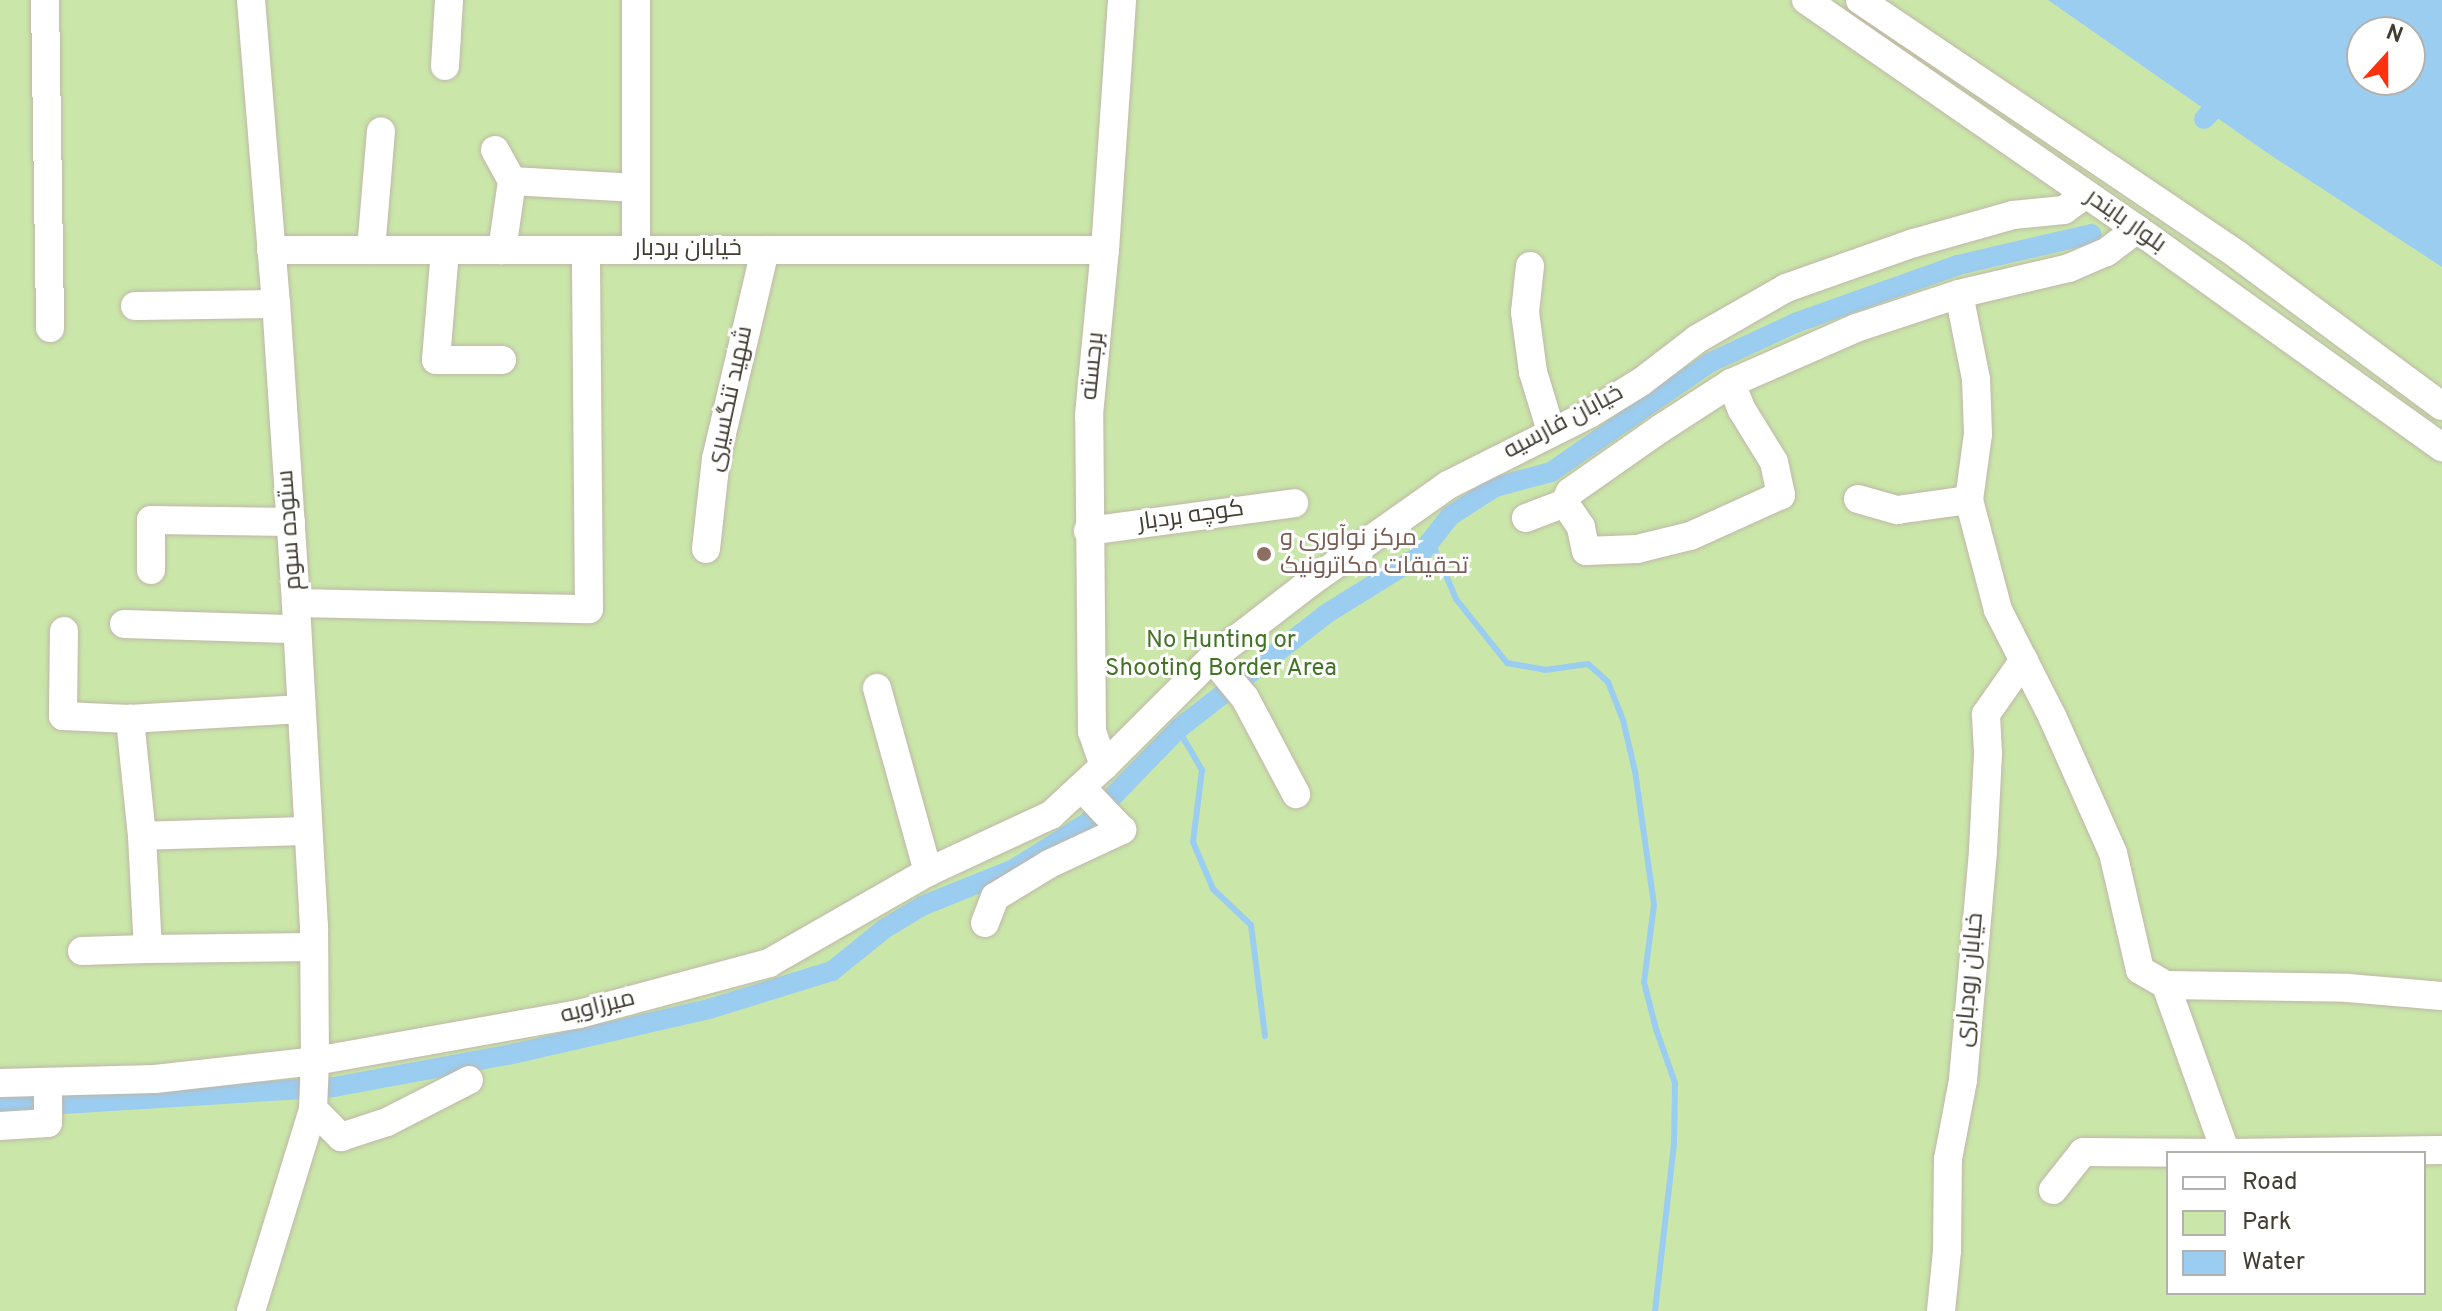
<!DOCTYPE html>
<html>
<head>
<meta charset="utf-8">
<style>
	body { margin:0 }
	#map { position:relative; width:2442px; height:1311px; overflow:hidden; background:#f1ede2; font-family:Overpass,Cairo,sans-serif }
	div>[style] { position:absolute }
	.green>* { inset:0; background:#cae7a9 }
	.water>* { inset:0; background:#9bcdf1 }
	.stream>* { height:6px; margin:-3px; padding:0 3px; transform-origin:3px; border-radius:3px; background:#9bcdf1 }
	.canal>* { height:20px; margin:-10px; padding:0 10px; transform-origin:10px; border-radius:10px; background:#9bcdf1 }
	.roads { filter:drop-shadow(0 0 2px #bfb7a7) drop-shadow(0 0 2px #bfb7a7) }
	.minor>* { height:28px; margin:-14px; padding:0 14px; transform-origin:14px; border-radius:14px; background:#fff }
	.dots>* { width:22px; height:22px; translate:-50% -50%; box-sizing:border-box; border:4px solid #fff; border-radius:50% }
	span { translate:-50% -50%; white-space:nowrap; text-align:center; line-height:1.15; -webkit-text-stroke:6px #fff; paint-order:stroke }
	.street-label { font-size:24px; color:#423c32 }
	.education-label { font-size:24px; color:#785e54 }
	.left { translate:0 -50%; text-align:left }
	.park-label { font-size:24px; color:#437426 }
	.legend { position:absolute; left:2166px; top:1151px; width:260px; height:144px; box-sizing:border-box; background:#fff; border:2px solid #b3b1ad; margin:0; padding:10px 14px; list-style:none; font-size:24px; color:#423c32 }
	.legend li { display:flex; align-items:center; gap:16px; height:40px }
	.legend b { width:40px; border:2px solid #b3b1ad }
	.north { position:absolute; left:2346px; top:16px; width:80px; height:80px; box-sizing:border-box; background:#fff; border:2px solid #b3b1ad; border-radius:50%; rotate:21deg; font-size:22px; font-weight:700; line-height:32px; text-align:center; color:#423c32 }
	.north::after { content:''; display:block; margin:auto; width:28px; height:36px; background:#fe320c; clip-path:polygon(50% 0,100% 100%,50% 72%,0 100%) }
</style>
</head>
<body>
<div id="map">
	<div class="green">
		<div style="clip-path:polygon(evenodd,0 0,2442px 0,2442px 1311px,0 1311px,0 0,2362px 32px,2410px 32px,2410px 80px,2362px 80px,2362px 32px,0 0,2168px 1153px,2424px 1153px,2424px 1293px,2168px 1293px,2168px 1153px)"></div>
	</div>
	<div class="water">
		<div style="clip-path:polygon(evenodd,2048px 0,2442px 0,2442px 267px,2266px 152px,2048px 0,2362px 32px,2410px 32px,2410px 80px,2362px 80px,2362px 32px)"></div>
	</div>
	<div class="stream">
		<div style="left:1431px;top:540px;width:64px;rotate:67deg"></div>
		<div style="left:1456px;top:599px;width:82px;rotate:51.4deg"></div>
		<div style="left:1507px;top:663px;width:39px;rotate:10deg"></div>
		<div style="left:1545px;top:670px;width:43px;rotate:-7.9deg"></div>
		<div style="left:1588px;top:664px;width:27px;rotate:42deg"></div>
		<div style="left:1608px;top:682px;width:41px;rotate:68.5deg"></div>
		<div style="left:1623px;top:720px;width:52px;rotate:76.8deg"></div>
		<div style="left:1635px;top:771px;width:135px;rotate:81.9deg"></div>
		<div style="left:1654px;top:905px;width:78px;rotate:97.4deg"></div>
		<div style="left:1644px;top:982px;width:49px;rotate:75.7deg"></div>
		<div style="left:1656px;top:1029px;width:57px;rotate:70.6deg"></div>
		<div style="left:1675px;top:1083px;width:61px;rotate:90.9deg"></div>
		<div style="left:1674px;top:1144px;width:168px;rotate:96.5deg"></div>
		<div style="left:1178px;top:729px;width:48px;rotate:59.7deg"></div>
		<div style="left:1202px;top:770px;width:73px;rotate:97.1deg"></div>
		<div style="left:1193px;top:842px;width:51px;rotate:66.9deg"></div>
		<div style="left:1213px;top:889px;width:52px;rotate:43.5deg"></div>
		<div style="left:1251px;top:925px;width:112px;rotate:82.8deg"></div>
	</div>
	<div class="canal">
		<div style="left:2204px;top:119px;width:36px;rotate:-46deg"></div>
		<div style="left:0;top:1108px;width:335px;rotate:-3.6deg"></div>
		<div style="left:334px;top:1087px;width:186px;rotate:-10.5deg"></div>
		<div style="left:517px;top:1053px;width:197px;rotate:-12.9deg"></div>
		<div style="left:709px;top:1009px;width:129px;rotate:-17.2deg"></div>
		<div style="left:832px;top:971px;width:67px;rotate:-38.9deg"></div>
		<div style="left:884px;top:929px;width:44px;rotate:-31.2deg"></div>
		<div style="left:922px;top:906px;width:99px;rotate:-21.9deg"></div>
		<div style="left:1014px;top:869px;width:88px;rotate:-32.4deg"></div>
		<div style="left:1088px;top:822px;width:129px;rotate:-45.9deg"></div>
		<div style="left:1178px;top:729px;width:187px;rotate:-37.8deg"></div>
		<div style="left:1326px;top:614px;width:108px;rotate:-31.8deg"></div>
		<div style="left:1418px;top:557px;width:52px;rotate:-52deg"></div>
		<div style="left:1450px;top:516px;width:54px;rotate:-32.8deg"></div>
		<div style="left:1495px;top:487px;width:58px;rotate:-15deg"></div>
		<div style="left:1551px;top:472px;width:192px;rotate:-34.6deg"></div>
		<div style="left:1709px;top:363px;width:95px;rotate:-24.9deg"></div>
		<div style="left:1795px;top:323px;width:173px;rotate:-19.6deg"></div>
		<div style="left:1958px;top:265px;width:137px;rotate:-13.1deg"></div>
	</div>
	<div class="roads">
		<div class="minor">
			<div style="left:45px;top:0;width:328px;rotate:89.1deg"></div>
			<div style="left:1806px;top:0;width:402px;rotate:34.7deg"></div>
			<div style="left:2137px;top:229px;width:375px;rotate:35.6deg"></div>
			<div style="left:1860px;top:0;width:457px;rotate:34deg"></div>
			<div style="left:2239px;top:256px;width:252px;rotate:36.5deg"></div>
			<div style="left:445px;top:66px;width:66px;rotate:-86.5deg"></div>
			<div style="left:495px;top:150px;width:35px;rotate:61deg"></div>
			<div style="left:512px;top:181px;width:70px;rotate:98.2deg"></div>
			<div style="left:512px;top:181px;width:124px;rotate:3.2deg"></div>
			<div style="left:2137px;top:229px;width:39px;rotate:143deg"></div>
			<div style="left:2106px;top:252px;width:40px;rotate:156.6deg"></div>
			<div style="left:2069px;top:268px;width:113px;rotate:166.7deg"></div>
			<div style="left:1959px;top:294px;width:87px;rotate:78.7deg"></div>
			<div style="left:1976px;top:379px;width:55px;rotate:87.9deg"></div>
			<div style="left:1978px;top:434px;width:67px;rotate:97.8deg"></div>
			<div style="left:1969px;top:500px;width:114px;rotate:75.2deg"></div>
			<div style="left:1998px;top:610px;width:119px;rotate:63deg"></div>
			<div style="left:2052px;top:716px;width:150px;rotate:66deg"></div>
			<div style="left:2113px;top:853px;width:120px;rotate:77deg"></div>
			<div style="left:2140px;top:970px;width:30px;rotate:30deg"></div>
			<div style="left:271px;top:250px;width:834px"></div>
			<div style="left:371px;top:250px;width:119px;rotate:-85.2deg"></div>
			<div style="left:445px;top:250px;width:110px;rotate:94.7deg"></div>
			<div style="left:436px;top:360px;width:66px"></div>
			<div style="left:636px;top:250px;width:250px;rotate:-90deg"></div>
			<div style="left:1530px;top:266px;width:46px;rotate:96.2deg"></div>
			<div style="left:1525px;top:312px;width:61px;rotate:82.4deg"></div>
			<div style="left:1533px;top:372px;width:62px;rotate:73deg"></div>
			<div style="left:135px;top:306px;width:141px;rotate:-0.8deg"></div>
			<div style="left:1731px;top:383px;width:29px;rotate:68deg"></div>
			<div style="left:1742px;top:410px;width:61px;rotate:58.4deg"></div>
			<div style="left:1774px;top:462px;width:34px;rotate:78deg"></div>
			<div style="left:1781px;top:495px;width:100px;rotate:155.7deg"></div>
			<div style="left:1690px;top:536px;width:55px;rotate:166.2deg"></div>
			<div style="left:1637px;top:549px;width:51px;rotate:177.8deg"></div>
			<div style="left:1586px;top:551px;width:25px;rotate:-102deg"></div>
			<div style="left:1581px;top:527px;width:29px;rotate:-124deg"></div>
			<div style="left:1565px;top:503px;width:12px;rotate:-66deg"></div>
			<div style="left:1570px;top:492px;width:110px;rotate:-35deg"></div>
			<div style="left:1660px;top:429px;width:85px;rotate:-32.9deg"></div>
			<div style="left:1731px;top:383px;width:137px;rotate:-23.7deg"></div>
			<div style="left:1856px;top:328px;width:108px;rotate:-18.3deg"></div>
			<div style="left:1858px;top:499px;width:41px;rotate:15.8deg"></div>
			<div style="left:1897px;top:510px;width:73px;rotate:-7.9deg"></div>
			<div style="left:1526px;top:518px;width:42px;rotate:-21deg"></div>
			<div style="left:1088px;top:531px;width:208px;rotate:-7.7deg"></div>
			<div style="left:706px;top:549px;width:91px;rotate:-83.7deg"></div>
			<div style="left:716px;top:459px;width:215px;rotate:-76.8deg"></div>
			<div style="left:151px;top:570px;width:50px;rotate:-90deg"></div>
			<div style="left:151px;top:520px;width:140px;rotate:0.8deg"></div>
			<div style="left:296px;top:603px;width:293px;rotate:1.2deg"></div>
			<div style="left:589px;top:609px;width:359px;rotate:-90.5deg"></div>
			<div style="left:124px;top:624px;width:173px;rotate:1.7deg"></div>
			<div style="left:64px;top:631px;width:85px;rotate:90.7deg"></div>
			<div style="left:63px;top:716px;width:67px;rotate:2.6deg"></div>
			<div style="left:1212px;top:658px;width:52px;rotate:50.5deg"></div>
			<div style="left:1245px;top:698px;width:109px;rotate:62deg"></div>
			<div style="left:877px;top:688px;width:191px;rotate:74.5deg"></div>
			<div style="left:1104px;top:766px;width:153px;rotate:-45deg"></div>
			<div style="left:1212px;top:658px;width:126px;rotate:-37.6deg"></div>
			<div style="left:1312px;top:581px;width:166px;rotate:-35.2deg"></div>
			<div style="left:1448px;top:485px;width:158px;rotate:-26.7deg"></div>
			<div style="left:1589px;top:414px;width:61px;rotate:-31.6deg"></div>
			<div style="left:1641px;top:382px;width:71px;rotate:-37.5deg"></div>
			<div style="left:1697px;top:339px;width:103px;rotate:-29.8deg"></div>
			<div style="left:1786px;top:288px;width:136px;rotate:-19.4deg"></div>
			<div style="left:1914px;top:243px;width:103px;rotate:-15.8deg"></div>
			<div style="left:2013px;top:215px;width:51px;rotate:-5.6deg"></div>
			<div style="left:2064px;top:210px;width:27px;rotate:-36deg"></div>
			<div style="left:308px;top:831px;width:166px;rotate:178.3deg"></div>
			<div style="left:142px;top:836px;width:113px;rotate:87deg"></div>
			<div style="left:148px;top:949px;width:166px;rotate:-0.7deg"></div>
			<div style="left:142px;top:836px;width:118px;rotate:-95.9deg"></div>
			<div style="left:130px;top:719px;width:171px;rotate:-3.3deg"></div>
			<div style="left:985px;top:923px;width:28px;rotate:-69deg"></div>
			<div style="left:995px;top:897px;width:63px;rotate:-31.4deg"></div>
			<div style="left:1049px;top:864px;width:81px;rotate:-25deg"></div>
			<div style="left:1122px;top:830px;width:59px;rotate:-133.6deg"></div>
			<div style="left:82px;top:951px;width:66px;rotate:-1.7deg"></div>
			<div style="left:0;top:1083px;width:155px;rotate:-1.5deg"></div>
			<div style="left:155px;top:1079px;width:161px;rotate:-6.4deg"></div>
			<div style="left:315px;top:1061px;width:268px;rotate:-10.1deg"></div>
			<div style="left:579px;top:1014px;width:197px;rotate:-15deg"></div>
			<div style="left:769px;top:963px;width:183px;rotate:-29.8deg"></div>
			<div style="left:928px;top:872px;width:136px;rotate:-24.9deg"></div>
			<div style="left:1051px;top:815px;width:72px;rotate:-42.8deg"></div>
			<div style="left:1104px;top:766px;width:36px;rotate:-109deg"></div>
			<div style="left:1092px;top:732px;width:317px;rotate:-90.5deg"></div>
			<div style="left:1089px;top:415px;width:166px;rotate:-84.5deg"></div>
			<div style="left:1105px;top:250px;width:251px;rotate:-86.1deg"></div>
			<div style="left:313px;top:1109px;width:40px;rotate:45deg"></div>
			<div style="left:341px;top:1137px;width:48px;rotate:-18.1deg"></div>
			<div style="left:387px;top:1122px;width:92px;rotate:-27.1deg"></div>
			<div style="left:0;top:1126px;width:48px;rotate:-3.6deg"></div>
			<div style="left:48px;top:1123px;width:41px;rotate:-90deg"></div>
			<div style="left:2226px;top:1153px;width:178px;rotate:-109.7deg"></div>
			<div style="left:2166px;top:985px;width:182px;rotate:0.9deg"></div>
			<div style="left:2348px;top:988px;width:94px;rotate:4.9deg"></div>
			<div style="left:2229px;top:1153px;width:213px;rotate:-0.8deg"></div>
			<div style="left:2053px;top:1190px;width:48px;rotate:-51.7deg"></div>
			<div style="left:2083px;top:1152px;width:138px;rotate:0.4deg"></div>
			<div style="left:251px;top:1311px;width:211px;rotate:-72.9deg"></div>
			<div style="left:313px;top:1109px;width:48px;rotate:-87.6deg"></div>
			<div style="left:315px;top:1061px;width:134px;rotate:-90.4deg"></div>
			<div style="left:314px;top:927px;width:324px;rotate:-93.2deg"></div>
			<div style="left:296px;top:603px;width:300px;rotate:-93.8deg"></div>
			<div style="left:276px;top:304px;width:305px;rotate:-94.7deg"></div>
			<div style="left:1941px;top:1311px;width:60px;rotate:-84.3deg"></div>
			<div style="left:1947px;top:1251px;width:92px;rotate:-89.4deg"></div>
			<div style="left:1948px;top:1159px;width:80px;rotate:-79.2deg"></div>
			<div style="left:1963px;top:1080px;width:231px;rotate:-85deg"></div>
			<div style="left:1983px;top:850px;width:97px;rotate:-87deg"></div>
			<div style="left:1988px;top:753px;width:39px;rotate:-93deg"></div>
			<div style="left:1986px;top:714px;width:66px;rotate:-54.9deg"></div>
		</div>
	</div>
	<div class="dots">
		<div style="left:1264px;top:554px;background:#8d6e63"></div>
	</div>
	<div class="street-label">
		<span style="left:2125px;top:222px;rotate:35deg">بلوار بایندر</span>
		<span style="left:688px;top:250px">خیابان بردبار</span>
		<span style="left:1094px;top:366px;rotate:-84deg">برجسته</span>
		<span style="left:731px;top:399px;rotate:-78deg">شهید تنگسیری</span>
		<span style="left:1564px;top:423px;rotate:-28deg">خیابان فارسیه</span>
		<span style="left:1191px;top:517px;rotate:-8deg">کوچه بردبار</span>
		<span style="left:291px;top:530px;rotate:-94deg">ستوده سوم</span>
		<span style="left:1971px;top:980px;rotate:-85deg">خیابان رودباری</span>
		<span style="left:598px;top:1008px;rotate:-14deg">میرزاویه</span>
	</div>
	<div class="education-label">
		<span class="left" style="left:1280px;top:554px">مرکز نوآوری و<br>تحقیقات مکاترونیک</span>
	</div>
	<div class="park-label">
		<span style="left:1221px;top:656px">No Hunting or<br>Shooting Border Area</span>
	</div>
	<ul class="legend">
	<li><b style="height:10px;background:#fff"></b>Road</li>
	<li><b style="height:22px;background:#cae7a9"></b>Park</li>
	<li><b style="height:22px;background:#9bcdf1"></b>Water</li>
	</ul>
	<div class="north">N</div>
</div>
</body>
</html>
